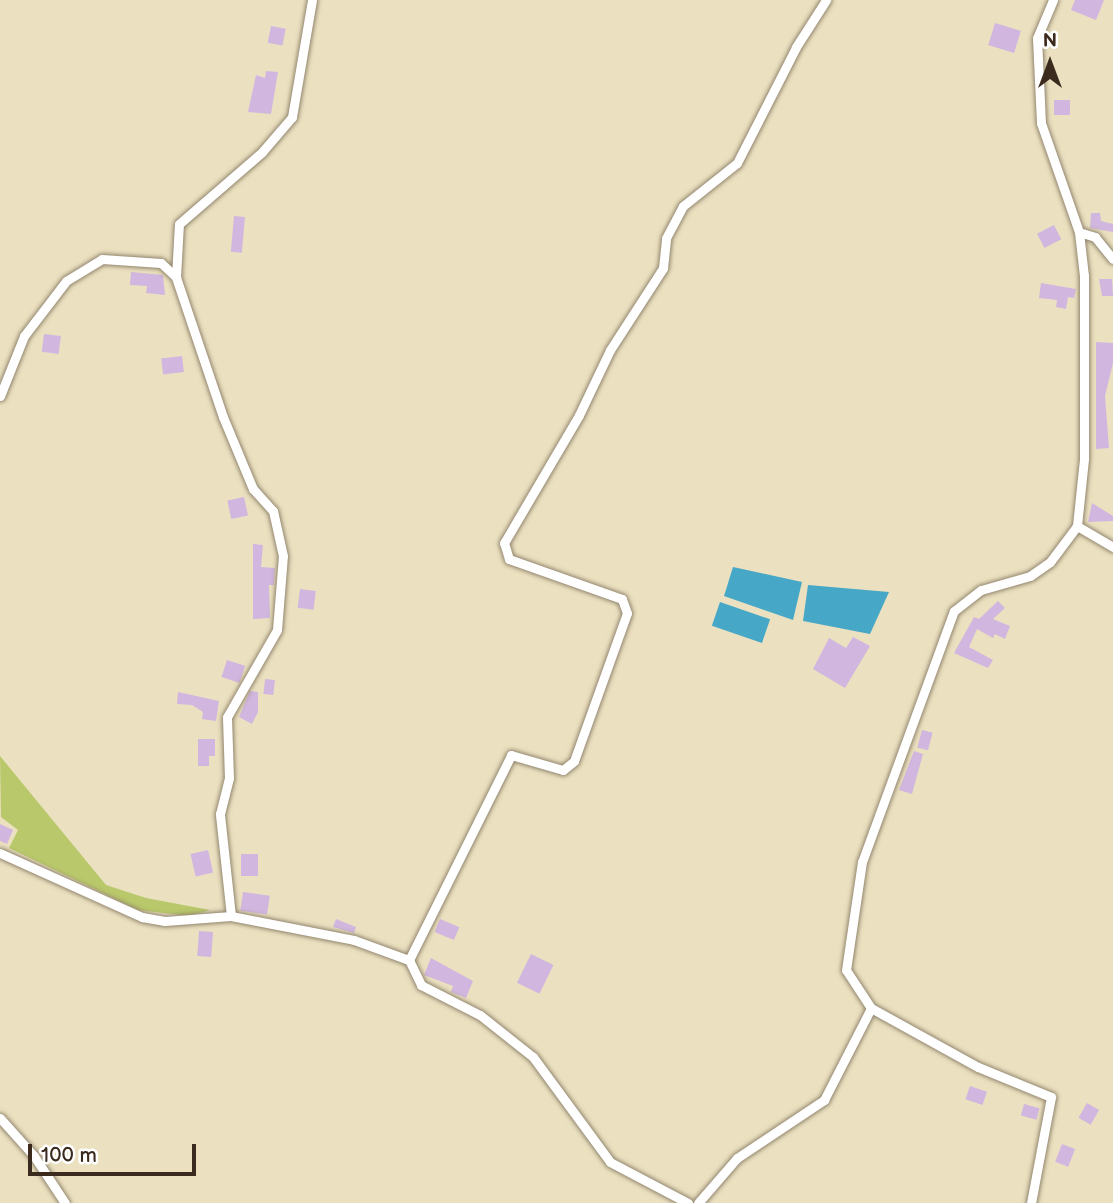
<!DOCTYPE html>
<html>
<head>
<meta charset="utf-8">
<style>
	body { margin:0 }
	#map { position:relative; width:1113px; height:1203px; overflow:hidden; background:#ebe1c0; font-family:"Balsamiq Sans",sans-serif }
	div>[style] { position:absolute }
	.green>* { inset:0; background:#b9c86a }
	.water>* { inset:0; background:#47a7c6; transform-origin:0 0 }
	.building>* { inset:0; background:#d1b6df; transform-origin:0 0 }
	.roads { filter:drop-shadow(0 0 2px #93866f) drop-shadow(0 0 2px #93866f) }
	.minor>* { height:9px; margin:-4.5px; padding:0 4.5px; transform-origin:4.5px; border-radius:4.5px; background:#fff }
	span { translate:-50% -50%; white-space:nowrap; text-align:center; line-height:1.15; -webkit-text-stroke:7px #fff; paint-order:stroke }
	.north { position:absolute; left:1015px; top:28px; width:70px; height:70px; -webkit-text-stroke:5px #fff; paint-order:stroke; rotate:0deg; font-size:19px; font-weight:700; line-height:28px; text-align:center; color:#3b2a1e }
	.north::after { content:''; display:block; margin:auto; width:24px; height:32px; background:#3b2a1e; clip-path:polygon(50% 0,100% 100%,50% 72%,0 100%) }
	.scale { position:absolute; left:28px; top:1144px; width:168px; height:32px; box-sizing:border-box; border:4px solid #3b2a1e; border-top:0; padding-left:9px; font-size:21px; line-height:24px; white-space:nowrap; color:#3b2a1e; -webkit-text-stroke:5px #fff; paint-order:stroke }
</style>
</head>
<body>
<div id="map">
	<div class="green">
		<div style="clip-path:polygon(0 756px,106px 885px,146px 898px,210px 910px,189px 916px,138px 910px,9px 848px,18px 830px,1px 817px)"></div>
	</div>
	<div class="water">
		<div style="clip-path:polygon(733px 567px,802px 582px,793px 620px,724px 596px)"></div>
		<div style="clip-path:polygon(808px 585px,889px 592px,870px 634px,803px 621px)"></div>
		<div style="left:720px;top:602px;width:53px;height:25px;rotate:19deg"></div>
	</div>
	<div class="building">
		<div style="clip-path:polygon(1075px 0,1104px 0,1096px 20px,1071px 10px)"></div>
		<div style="left:995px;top:23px;width:27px;height:23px;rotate:17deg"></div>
		<div style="left:271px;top:26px;width:15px;height:17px;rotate:11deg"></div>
		<div style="clip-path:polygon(266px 71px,278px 72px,271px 114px,248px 112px,256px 75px,265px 78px)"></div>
		<div style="left:1054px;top:100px;width:16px;height:15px"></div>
		<div style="clip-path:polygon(1091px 213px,1100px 213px,1101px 221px,1113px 224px,1113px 232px,1090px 228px)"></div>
		<div style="left:234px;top:216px;width:11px;height:36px;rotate:5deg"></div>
		<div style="left:1054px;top:225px;width:16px;height:19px;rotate:63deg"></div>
		<div style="clip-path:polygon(131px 272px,163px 275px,165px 295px,146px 293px,147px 286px,130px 285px)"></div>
		<div style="clip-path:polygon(1099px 279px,1112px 279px,1113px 296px,1102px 296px)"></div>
		<div style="clip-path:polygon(1041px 283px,1076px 289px,1074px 298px,1068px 297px,1066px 309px,1056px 307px,1057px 300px,1039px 298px)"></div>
		<div style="left:44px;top:334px;width:17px;height:18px;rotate:7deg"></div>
		<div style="clip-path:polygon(1096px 342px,1113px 343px,1113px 363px,1105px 396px,1109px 448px,1096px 449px)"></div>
		<div style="left:182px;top:356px;width:16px;height:21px;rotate:83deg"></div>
		<div style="left:244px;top:497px;width:19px;height:17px;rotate:78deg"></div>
		<div style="clip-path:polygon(1092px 503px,1113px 516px,1113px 521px,1088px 522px)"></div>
		<div style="clip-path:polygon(253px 544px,263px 545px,261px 567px,275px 568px,274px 585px,269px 585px,270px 618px,253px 619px)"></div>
		<div style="left:300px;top:589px;width:16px;height:19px;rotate:7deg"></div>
		<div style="clip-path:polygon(998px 601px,1005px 608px,993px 619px,1010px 626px,1005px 639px,995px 634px,993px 638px,977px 629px,969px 647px,993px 660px,988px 668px,954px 653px,974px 617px,979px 619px)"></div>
		<div style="clip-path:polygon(853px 637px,870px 646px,845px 688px,813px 669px,829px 638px,846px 648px)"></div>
		<div style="left:227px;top:660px;width:19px;height:18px;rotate:18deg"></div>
		<div style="left:265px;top:679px;width:10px;height:15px;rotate:6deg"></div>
		<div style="clip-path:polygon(250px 691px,258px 692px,258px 712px,252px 724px,239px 717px)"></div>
		<div style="clip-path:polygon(178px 692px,219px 701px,216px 721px,202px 719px,203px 712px,192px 705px,177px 704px)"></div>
		<div style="left:922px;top:730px;width:11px;height:18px;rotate:15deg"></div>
		<div style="clip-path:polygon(198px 739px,215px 739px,215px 756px,209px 756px,209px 766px,198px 766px)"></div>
		<div style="clip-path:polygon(914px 751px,923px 754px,912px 794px,899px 790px)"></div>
		<div style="clip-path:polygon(0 824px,13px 830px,7px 844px,0 841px)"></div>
		<div style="left:208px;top:850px;width:23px;height:18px;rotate:77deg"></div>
		<div style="left:241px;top:854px;width:17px;height:22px"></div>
		<div style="left:243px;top:892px;width:27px;height:19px;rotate:8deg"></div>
		<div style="clip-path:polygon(336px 919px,356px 927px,354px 933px,333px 927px)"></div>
		<div style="left:440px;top:919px;width:21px;height:14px;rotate:23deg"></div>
		<div style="left:199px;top:931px;width:14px;height:25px;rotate:4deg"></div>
		<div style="left:531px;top:954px;width:25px;height:32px;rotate:26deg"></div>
		<div style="clip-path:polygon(431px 958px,473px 981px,466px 998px,451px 992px,453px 986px,424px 975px)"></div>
		<div style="left:970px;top:1086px;width:18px;height:14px;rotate:19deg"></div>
		<div style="left:1087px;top:1103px;width:14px;height:17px;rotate:30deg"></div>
		<div style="left:1024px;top:1104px;width:16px;height:12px;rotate:15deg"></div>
		<div style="left:1062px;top:1144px;width:14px;height:19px;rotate:21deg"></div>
	</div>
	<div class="roads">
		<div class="minor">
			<div style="left:1053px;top:0;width:41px;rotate:112.8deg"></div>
			<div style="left:1037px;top:38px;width:85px;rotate:87.3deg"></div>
			<div style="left:1041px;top:123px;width:115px;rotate:70.8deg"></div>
			<div style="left:1079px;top:232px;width:44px;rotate:83.5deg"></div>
			<div style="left:1084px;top:276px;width:183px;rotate:90deg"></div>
			<div style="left:1084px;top:459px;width:67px;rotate:96deg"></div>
			<div style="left:1077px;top:526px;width:42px;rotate:30.3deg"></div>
			<div style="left:1079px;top:232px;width:17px;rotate:17deg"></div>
			<div style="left:1095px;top:237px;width:28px;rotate:51deg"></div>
			<div style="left:0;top:396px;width:65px;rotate:-68.2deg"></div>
			<div style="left:24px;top:336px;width:69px;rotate:-52.6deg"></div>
			<div style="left:66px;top:281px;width:42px;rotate:-31.4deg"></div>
			<div style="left:102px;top:259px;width:59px;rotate:3.9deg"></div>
			<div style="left:161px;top:263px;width:21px;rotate:43deg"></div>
			<div style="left:0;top:853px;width:156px;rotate:24.3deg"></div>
			<div style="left:142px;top:917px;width:23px;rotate:10deg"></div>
			<div style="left:165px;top:921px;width:66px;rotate:-4.3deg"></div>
			<div style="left:231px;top:916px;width:125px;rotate:11deg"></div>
			<div style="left:354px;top:940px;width:59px;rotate:20deg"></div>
			<div style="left:409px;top:960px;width:28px;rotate:64deg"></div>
			<div style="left:421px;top:985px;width:66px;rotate:27deg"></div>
			<div style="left:480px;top:1015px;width:68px;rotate:38.4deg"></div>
			<div style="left:533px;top:1057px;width:130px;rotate:53.7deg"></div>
			<div style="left:610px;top:1162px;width:88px;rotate:27.7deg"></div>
			<div style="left:231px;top:916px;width:103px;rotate:-96.2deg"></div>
			<div style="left:220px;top:814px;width:37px;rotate:-76deg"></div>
			<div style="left:229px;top:778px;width:61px;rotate:-91.9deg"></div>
			<div style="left:227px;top:717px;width:100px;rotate:-60.1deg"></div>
			<div style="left:277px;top:630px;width:74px;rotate:-85.4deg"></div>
			<div style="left:283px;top:556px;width:46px;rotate:-102.5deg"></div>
			<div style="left:273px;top:511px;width:30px;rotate:-132deg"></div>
			<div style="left:253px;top:489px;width:78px;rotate:-112.6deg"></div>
			<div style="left:223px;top:417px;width:148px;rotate:-108.6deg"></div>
			<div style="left:176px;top:277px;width:53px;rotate:-86.8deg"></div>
			<div style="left:179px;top:224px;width:110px;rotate:-40.9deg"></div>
			<div style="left:262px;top:152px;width:46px;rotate:-49.4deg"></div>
			<div style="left:292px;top:117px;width:119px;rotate:-80.3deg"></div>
			<div style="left:409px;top:960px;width:229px;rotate:-63.5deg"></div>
			<div style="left:511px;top:755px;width:54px;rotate:16.1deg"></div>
			<div style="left:563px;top:770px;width:14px;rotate:-39deg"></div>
			<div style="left:574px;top:761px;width:157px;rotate:-70.3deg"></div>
			<div style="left:627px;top:613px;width:15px;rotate:-110deg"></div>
			<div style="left:622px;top:599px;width:120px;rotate:-160.5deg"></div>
			<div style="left:509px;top:559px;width:17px;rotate:-107deg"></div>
			<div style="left:504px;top:543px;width:148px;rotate:-59.6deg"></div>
			<div style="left:579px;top:415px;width:72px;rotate:-64.5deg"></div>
			<div style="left:610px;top:350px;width:98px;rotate:-57.1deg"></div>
			<div style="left:663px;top:268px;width:30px;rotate:-84deg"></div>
			<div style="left:666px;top:238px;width:36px;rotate:-62deg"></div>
			<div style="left:683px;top:206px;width:69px;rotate:-38.5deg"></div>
			<div style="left:737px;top:163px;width:130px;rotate:-63deg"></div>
			<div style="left:796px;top:47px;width:56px;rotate:-57.4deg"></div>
			<div style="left:871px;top:1008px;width:122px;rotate:28.9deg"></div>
			<div style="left:978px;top:1067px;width:79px;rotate:22.3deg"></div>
			<div style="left:1051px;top:1097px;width:108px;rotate:100.7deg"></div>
			<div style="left:0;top:1118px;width:51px;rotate:48.2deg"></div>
			<div style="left:34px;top:1156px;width:56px;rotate:56.6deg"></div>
			<div style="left:698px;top:1203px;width:60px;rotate:-49.1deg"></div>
			<div style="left:737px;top:1158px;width:105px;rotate:-33.7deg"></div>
			<div style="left:824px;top:1100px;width:103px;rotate:-62.9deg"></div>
			<div style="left:871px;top:1008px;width:45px;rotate:-123.3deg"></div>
			<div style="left:846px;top:970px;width:109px;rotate:-81.6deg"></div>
			<div style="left:862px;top:862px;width:267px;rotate:-69.9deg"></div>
			<div style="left:954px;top:611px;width:34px;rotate:-38deg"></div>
			<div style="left:981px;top:590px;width:51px;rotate:-15.9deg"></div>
			<div style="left:1030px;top:576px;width:24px;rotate:-35deg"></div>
			<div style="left:1050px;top:562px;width:45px;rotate:-53.1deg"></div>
		</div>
	</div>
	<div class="north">N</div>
	<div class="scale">100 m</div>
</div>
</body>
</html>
